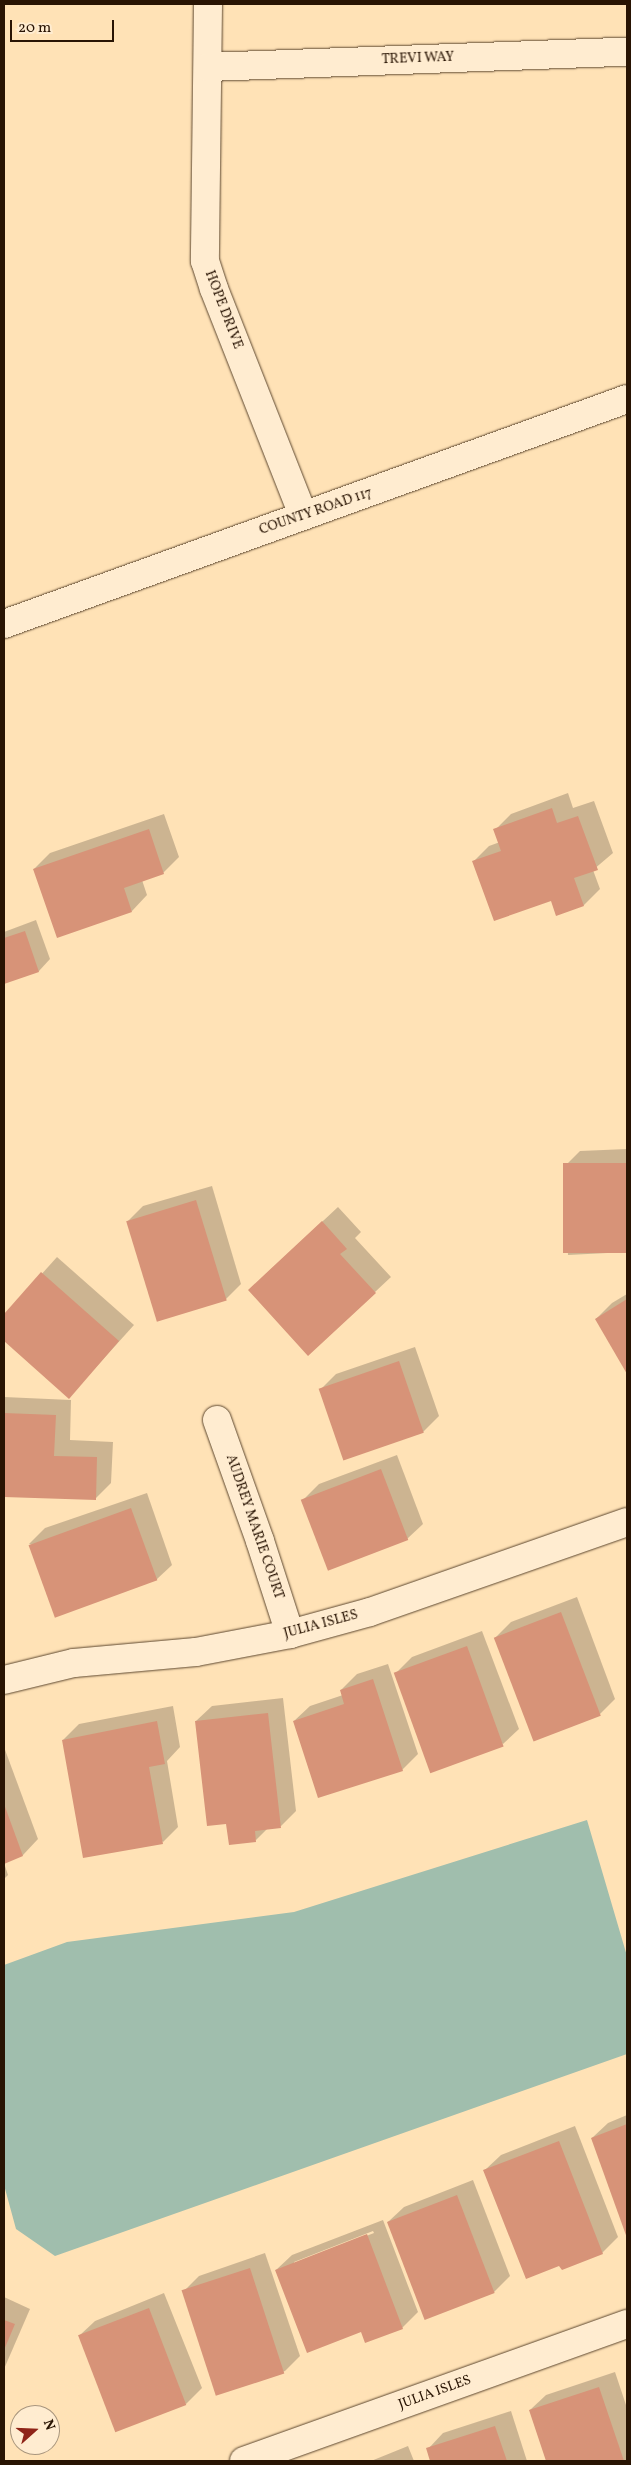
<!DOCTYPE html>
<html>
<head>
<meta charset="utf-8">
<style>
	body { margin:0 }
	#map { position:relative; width:631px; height:2465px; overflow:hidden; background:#ffe2b6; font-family:Vollkorn,serif }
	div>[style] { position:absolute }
	.water>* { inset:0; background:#a0bead }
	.shadow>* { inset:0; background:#0003 }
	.building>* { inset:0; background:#d79378; transform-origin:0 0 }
	.roads { filter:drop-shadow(0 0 1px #5e4830) drop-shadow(0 0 1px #5e4830) }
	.minor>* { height:28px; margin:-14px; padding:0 14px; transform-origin:14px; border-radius:14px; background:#ffecd0 }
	span { translate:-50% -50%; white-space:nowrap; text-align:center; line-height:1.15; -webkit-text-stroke:5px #ffecd0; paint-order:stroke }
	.street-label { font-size:14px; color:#291403 }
	.frame { position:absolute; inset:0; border:5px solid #291403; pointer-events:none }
	.north { position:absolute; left:10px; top:2405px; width:50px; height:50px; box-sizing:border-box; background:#ffecd0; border:1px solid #a9967e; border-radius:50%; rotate:70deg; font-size:14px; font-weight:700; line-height:20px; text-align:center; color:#291403 }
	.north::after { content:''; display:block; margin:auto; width:18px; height:22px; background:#8f2418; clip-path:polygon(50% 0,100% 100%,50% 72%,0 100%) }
	.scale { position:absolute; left:10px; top:20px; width:104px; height:22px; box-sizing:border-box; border:2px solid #291403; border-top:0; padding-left:6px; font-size:15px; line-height:18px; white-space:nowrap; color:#291403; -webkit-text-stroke:4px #ffecd0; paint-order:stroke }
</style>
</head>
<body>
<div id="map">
	<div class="water">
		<div style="clip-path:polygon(587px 1820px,627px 1956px,627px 2054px,55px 2256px,16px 2229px,4px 2185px,4px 1965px,67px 1942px,294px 1912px)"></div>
	</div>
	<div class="shadow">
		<div style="clip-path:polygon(568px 793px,573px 808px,594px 801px,613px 853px,593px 870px,600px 889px,584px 905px,557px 915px,551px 899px,473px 862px,489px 846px,500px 842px,495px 830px,511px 814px)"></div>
		<div style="clip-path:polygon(164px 814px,179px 857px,163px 873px,142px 880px,147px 895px,132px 911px,34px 869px,50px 853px)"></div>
		<div style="clip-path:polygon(36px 920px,50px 959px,39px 971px,4px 983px,4px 932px)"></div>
		<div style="clip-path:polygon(627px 1149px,627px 1252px,568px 1255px,564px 1167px,580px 1151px)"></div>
		<div style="clip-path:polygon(212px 1186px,241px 1284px,225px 1300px,127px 1222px,143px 1206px)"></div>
		<div style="clip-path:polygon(338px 1207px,361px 1232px,355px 1238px,391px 1277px,375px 1292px,265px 1275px)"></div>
		<div style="clip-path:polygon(57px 1257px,134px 1325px,69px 1397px,4px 1340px,4px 1316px)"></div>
		<div style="clip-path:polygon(627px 1294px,627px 1371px,596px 1319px,612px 1303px)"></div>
		<div style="clip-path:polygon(415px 1347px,439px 1416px,423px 1432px,321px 1389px,336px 1374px)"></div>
		<div style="clip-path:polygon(4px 1397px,71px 1400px,70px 1440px,113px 1442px,111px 1483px,95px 1499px,4px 1496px)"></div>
		<div style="clip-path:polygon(397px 1455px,423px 1524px,407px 1539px,303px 1500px,319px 1484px)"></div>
		<div style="clip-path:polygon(147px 1493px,172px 1565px,156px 1580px,29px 1544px,45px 1528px)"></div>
		<div style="clip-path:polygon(577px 1597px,615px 1699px,599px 1715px,495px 1638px,511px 1622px)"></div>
		<div style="clip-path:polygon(482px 1631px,519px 1729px,503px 1744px,396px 1673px,412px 1657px)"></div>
		<div style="clip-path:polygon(388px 1664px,418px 1754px,402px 1770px,294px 1721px,310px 1706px,343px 1695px,341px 1690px,357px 1674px)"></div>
		<div style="clip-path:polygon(283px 1698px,296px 1811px,281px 1826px,268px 1828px,256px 1840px,227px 1822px,196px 1721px,212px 1706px)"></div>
		<div style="clip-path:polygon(173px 1706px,180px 1747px,167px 1761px,178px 1827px,163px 1842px,63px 1740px,79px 1724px)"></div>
		<div style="clip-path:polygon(4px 1747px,38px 1839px,23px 1855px,4px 1862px)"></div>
		<div style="clip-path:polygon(4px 1863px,8px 1875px,4px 1879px)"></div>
		<div style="clip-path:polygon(627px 2115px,627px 2235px,592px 2138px,608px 2123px)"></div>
		<div style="clip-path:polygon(575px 2126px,618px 2237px,602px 2253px,560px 2264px,485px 2170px,501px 2155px)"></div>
		<div style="clip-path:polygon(473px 2180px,510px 2276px,494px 2292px,388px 2222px,404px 2207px)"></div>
		<div style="clip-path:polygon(evenodd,383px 2220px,418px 2312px,402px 2328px,362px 2331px,276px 2270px,292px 2255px,383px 2220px,373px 2231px,374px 2233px,294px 2264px,294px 2262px,373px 2231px)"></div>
		<div style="clip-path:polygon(265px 2253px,300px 2356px,285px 2371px,218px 2394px,183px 2292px,199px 2276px)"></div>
		<div style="clip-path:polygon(164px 2293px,202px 2388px,186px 2404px,79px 2336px,95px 2321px)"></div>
		<div style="clip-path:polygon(4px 2297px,30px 2309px,4px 2369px)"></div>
		<div style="clip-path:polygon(615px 2372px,627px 2408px,627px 2461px,547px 2461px,530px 2410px,546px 2395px)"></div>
		<div style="clip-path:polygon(511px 2411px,527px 2461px,432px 2461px,428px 2449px,443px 2433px)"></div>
		<div style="clip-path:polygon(408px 2446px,414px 2461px,370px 2461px,371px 2461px)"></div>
	</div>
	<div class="building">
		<div style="clip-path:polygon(552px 808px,557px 823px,578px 816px,598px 870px,574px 878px,584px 906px,556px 916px,551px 901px,494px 921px,472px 861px,501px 851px,493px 829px)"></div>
		<div style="clip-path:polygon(149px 829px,164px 874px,124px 888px,132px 912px,57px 938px,33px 869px)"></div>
		<div style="clip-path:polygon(25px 931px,39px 972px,4px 984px,4px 938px)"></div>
		<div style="left:627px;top:1163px;width:90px;height:64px;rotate:90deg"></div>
		<div style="left:196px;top:1200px;width:105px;height:73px;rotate:73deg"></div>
		<div style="clip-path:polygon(322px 1221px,347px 1249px,340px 1254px,376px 1293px,308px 1356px,248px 1290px)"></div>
		<div style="clip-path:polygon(41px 1272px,119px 1341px,69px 1399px,4px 1341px,4px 1314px)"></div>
		<div style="clip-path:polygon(627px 1299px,627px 1374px,595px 1319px)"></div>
		<div style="left:399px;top:1361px;width:76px;height:85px;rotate:71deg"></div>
		<div style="clip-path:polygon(4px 1413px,56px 1415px,54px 1456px,97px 1457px,96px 1500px,4px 1497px)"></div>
		<div style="left:381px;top:1469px;width:76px;height:86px;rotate:69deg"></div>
		<div style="left:131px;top:1508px;width:77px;height:109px;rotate:70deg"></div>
		<div style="left:561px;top:1612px;width:111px;height:72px;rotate:69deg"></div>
		<div style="left:467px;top:1646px;width:107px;height:78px;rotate:70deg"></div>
		<div style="clip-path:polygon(373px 1679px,403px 1771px,318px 1798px,293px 1721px,344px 1704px,340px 1690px)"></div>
		<div style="clip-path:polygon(268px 1713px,281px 1828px,255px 1831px,256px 1842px,229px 1845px,226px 1824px,207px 1826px,195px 1721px)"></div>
		<div style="clip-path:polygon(157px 1721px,165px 1764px,149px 1767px,163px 1844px,83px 1858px,62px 1740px)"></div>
		<div style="clip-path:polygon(4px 1804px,23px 1856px,4px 1864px)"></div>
		<div style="clip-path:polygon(627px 2124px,627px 2238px,591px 2138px)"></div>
		<div style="clip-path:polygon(559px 2141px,603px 2254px,562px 2270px,559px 2266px,526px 2279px,483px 2170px)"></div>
		<div style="left:457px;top:2195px;width:105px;height:75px;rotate:69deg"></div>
		<div style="clip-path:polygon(367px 2234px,403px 2329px,365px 2343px,361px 2332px,307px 2353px,275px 2270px)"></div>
		<div style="left:250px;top:2268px;width:111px;height:72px;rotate:72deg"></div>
		<div style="left:149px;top:2308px;width:104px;height:76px;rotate:69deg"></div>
		<div style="clip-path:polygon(4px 2320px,15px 2324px,4px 2350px)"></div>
		<div style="clip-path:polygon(599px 2387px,624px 2461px,546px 2461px,529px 2410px)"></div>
		<div style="clip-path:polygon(495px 2426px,507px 2461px,430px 2461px,426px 2448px)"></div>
	</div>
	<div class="roads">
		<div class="minor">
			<div style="left:208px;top:4px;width:257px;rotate:90.7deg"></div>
			<div style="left:205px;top:261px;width:29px;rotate:72deg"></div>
			<div style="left:214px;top:289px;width:243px;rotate:68.5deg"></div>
			<div style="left:208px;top:67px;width:419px;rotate:-2.1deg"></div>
			<div style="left:4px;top:624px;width:662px;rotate:-19.86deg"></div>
			<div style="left:217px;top:1420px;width:128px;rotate:70.4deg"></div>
			<div style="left:260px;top:1541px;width:98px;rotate:72.1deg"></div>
			<div style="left:4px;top:1680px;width:72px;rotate:-13.7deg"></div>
			<div style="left:74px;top:1663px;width:122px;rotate:-5.2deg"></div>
			<div style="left:196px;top:1652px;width:96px;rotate:-10.8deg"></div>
			<div style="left:290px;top:1634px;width:83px;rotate:-15.4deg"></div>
			<div style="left:370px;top:1612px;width:272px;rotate:-19.3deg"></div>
			<div style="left:244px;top:2461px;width:407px;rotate:-19.7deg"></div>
		</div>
	</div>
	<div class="street-label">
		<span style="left:418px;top:59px;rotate:-2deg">TREVI WAY</span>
		<span style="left:223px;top:310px;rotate:69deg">HOPE DRIVE</span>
		<span style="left:316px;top:512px;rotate:-19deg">COUNTY ROAD 117</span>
		<span style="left:254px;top:1527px;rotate:71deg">AUDREY MARIE COURT</span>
		<span style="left:321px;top:1625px;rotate:-15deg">JULIA ISLES</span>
		<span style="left:435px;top:2393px;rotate:-20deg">JULIA ISLES</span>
	</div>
	<div class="frame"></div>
	<div class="north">N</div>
	<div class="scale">20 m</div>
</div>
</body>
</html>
